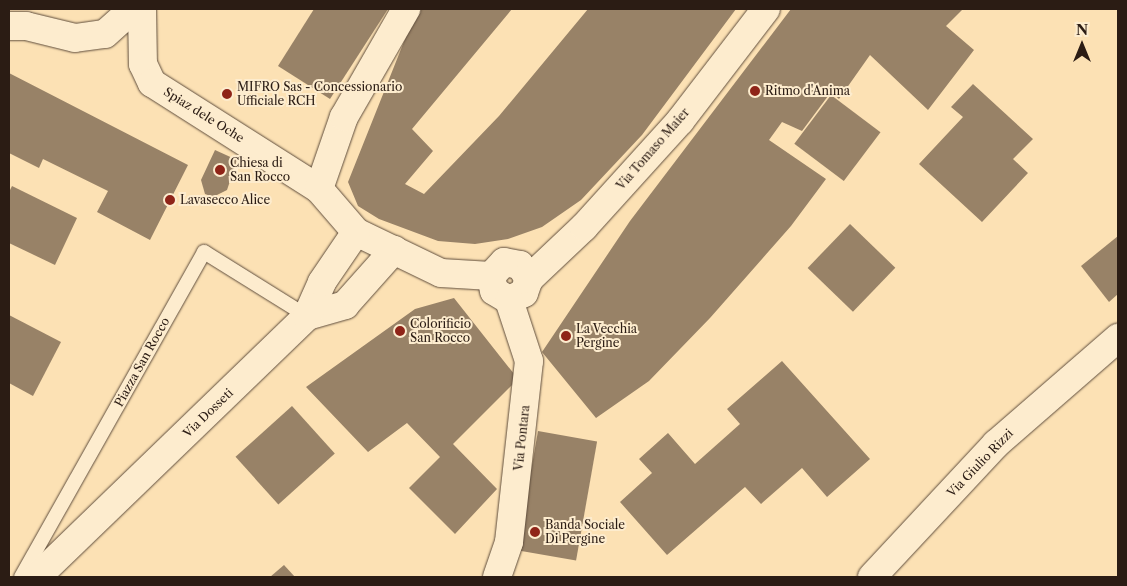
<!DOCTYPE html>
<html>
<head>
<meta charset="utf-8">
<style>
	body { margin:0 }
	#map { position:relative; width:1127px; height:586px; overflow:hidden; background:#fce1b4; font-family:"Libre Caslon Text",serif }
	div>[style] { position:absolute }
	.building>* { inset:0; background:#988267; transform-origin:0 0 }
	.roads { filter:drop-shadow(0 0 1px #5f4d3c) drop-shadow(0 0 1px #5f4d3c) }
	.service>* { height:14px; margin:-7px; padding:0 7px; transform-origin:7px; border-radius:7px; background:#fdecce }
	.minor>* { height:28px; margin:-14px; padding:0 14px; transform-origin:14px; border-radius:14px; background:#fdecce }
	.dots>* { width:14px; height:14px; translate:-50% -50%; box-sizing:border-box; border:2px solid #fdecce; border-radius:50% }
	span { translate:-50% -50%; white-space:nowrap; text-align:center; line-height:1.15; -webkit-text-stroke:4px #fdecce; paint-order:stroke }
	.poi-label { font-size:12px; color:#2b1c14 }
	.left { translate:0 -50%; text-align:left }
	.street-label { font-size:12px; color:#2b1c14 }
	.frame { position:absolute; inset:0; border:10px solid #2b1c14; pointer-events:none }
	.north { position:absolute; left:1057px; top:20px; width:50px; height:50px; -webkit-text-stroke:4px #fdecce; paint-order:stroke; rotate:0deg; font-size:14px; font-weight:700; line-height:20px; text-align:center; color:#2b1c14 }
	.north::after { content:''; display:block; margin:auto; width:18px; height:22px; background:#2b1c14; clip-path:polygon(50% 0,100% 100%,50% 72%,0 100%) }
</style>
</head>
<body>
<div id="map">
	<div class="building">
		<div style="clip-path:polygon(314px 9px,388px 9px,330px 99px,278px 66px)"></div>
		<div style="clip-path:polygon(417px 9px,512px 9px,412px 129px,433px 151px,405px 184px,424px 194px,499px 116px,588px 9px,736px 9px,642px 135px,581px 200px,542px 227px,508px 239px,475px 244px,438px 241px,379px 219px,358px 206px,348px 182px)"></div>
		<div style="clip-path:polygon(791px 9px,963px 9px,946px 26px,974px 50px,928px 110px,870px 55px,839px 99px,831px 92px,802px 131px,782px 122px,769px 140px,826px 179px,791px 226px,710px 318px,649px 381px,596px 418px,542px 352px,630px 221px)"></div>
		<div style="clip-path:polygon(9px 73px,188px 165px,150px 240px,97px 212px,108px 191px,43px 159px,39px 168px,9px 153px)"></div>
		<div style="clip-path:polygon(973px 84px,1033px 139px,1013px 159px,1028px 173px,982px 222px,919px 164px,963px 117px,951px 107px)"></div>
		<div style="left:831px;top:95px;width:62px;height:61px;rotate:37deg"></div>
		<div style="clip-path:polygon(215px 150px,237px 160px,227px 190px,213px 197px,205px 194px,201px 180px)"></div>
		<div style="clip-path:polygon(12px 186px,77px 218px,55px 265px,9px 243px,9px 192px)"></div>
		<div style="left:850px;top:224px;width:63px;height:61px;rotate:44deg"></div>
		<div style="clip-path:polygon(1118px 236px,1118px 294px,1109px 302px,1081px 266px)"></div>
		<div style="clip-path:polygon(454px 298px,518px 379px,453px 444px,497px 489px,455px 534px,409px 488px,440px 457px,407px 423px,368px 452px,306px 387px,415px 309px)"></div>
		<div style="clip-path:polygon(9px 315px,61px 342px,33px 396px,9px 383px)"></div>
		<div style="clip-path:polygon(782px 361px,870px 459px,827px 497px,802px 468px,761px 504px,745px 487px,667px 555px,620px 502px,652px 473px,639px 459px,668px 433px,695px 464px,740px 424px,727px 409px)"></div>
		<div style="left:292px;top:406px;width:64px;height:76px;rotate:48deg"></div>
		<div style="left:538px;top:431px;width:60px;height:121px;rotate:10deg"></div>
		<div style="clip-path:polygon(284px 565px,295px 577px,270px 577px)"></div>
	</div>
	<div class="roads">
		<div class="service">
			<div style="left:21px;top:577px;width:373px;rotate:-60.6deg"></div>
			<div style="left:204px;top:252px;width:121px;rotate:31.9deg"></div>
		</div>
		<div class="minor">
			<div style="left:142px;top:9px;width:55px;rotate:89deg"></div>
			<div style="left:143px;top:64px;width:21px;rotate:65deg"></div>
			<div style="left:152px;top:83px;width:198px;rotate:32.4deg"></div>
			<div style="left:319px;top:189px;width:57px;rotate:49.3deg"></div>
			<div style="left:356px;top:232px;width:94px;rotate:25.8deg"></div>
			<div style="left:441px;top:273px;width:50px;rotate:3.4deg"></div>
			<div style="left:9px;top:26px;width:17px"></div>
			<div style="left:26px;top:26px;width:50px;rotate:13.8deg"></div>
			<div style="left:75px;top:38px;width:30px;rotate:-8deg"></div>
			<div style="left:105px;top:34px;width:38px;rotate:-42deg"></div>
			<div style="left:319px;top:189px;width:76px;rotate:-70.9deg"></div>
			<div style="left:344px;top:117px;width:125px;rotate:-60.1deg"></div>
			<div style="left:504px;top:262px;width:16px;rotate:11deg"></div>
			<div style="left:520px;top:265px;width:17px;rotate:57deg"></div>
			<div style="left:529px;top:279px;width:15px;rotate:110deg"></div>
			<div style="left:524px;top:293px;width:17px;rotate:155deg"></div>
			<div style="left:509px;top:300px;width:17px;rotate:-149deg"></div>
			<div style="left:494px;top:291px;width:15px;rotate:-101deg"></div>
			<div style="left:491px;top:276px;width:19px;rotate:-47deg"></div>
			<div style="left:529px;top:279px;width:76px;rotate:-43.4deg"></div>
			<div style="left:584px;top:227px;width:143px;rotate:-47.8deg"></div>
			<div style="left:680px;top:121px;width:141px;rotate:-52.5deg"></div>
			<div style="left:307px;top:316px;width:40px;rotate:-16deg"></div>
			<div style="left:345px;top:305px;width:74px;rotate:-48.3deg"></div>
			<div style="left:37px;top:577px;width:376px;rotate:-44deg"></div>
			<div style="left:307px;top:316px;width:37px;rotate:-66deg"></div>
			<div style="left:322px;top:282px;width:60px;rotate:-55.8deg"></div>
			<div style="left:497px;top:577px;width:37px;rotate:-71deg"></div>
			<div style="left:509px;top:542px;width:182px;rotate:-83.7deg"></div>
			<div style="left:529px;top:361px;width:64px;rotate:-108.2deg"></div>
			<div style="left:872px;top:577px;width:182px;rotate:-47deg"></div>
			<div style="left:996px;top:444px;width:162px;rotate:-41deg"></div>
		</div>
	</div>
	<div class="dots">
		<div style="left:755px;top:91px;background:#8f2418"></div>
		<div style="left:227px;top:94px;background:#8f2418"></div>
		<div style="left:220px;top:170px;background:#8f2418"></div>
		<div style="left:170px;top:200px;background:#8f2418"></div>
		<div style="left:400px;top:331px;background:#8f2418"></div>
		<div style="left:566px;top:336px;background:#8f2418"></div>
		<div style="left:535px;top:532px;background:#8f2418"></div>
	</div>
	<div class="poi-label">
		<span class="left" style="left:237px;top:94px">MIFRO Sas - Concessionario<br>Ufficiale RCH</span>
		<span class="left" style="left:765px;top:91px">Ritmo d'Anima</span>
		<span class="left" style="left:230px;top:170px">Chiesa di<br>San Rocco</span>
		<span class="left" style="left:180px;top:200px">Lavasecco Alice</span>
		<span class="left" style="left:410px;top:331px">Colorificio<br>San Rocco</span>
		<span class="left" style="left:576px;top:336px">La Vecchia<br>Pergine</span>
		<span class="left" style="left:545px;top:532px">Banda Sociale<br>Di Pergine</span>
	</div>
	<div class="street-label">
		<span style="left:204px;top:115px;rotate:32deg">Spiaz dele Oche</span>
		<span style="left:653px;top:149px;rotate:-49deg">Via Tomaso Maier</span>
		<span style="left:142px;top:362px;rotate:-61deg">Piazza San Rocco</span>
		<span style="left:208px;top:413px;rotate:-44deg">Via Dosseti</span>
		<span style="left:522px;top:438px;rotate:-84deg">Via Pontara</span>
		<span style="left:980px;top:463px;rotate:-46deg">Via Giulio Rizzi</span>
	</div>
	<div class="frame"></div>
	<div class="north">N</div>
</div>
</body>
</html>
